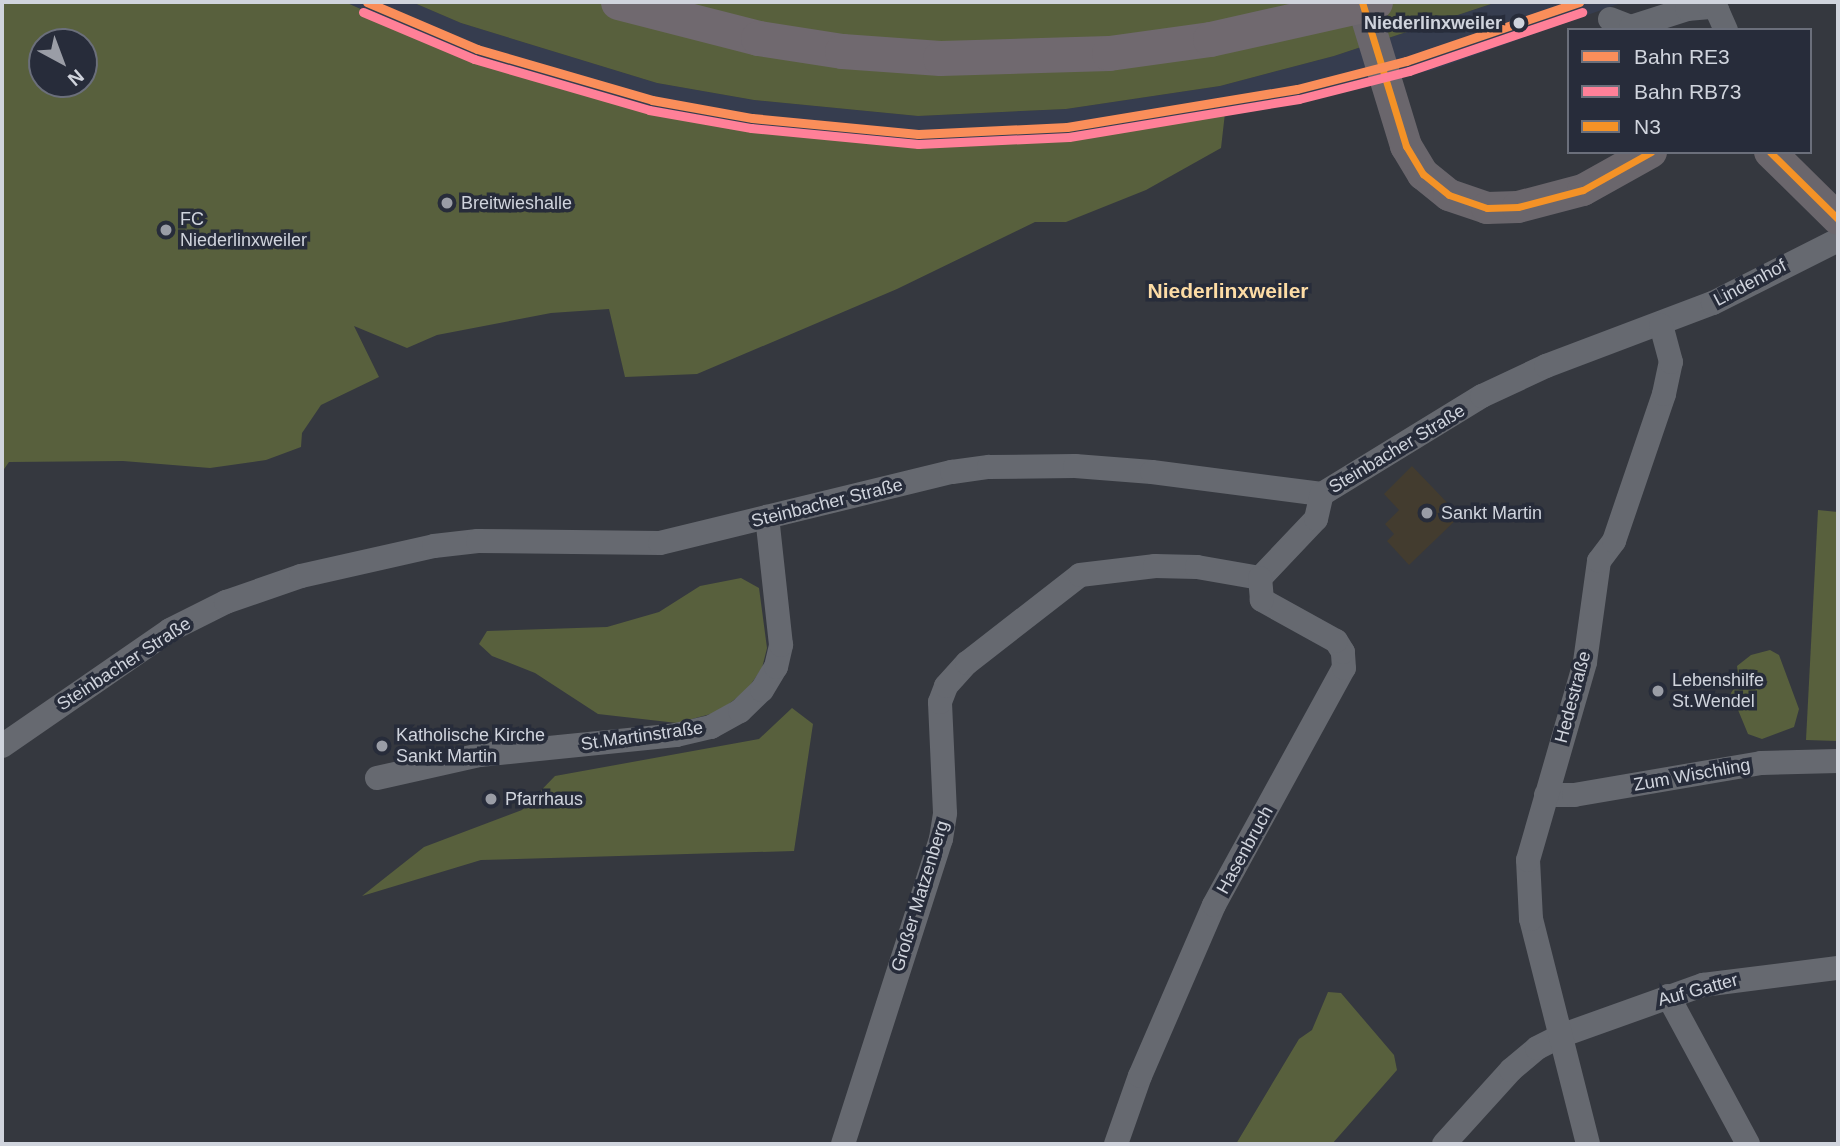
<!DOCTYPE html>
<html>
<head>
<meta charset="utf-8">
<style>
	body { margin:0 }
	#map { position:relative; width:1840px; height:1146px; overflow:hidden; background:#35383f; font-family:Helvetica,sans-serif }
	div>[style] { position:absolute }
	.built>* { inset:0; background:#363d4f }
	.education>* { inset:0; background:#433c2f }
	.green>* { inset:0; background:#58603d }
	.minor>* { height:24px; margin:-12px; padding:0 12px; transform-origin:12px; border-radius:12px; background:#666970 }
	.major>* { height:32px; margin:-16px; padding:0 16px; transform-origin:16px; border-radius:16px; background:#6a666c }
	.highway>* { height:35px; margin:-17.5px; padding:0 17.5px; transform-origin:17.5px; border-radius:17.5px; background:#70696f }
	.bus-1>* { height:7px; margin:-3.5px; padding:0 3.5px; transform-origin:3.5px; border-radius:3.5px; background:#f49226 }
	.rail-1>* { height:9px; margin:-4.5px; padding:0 4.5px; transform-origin:4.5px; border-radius:4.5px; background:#fa8e5a }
	.rail-2>* { height:9px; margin:-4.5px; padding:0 4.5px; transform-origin:4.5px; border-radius:4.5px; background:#ff8098 }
	.dots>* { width:19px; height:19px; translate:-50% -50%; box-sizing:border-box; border:4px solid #272c3a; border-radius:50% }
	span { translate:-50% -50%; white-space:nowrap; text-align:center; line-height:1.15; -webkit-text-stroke:7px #272c3a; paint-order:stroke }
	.stop-label { font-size:18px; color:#d0d4dd; font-weight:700 }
	.right { translate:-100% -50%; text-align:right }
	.poi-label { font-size:18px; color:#d0d4dd }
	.left { translate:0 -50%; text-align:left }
	.street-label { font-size:18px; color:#d0d4dd }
	.quarter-label { font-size:21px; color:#fddca5; font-weight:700 }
	.frame { position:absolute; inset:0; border:4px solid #d0d4dd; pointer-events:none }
	.legend { position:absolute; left:1567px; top:28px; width:245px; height:126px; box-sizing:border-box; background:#272c3a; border:2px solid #6b6f7b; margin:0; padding:9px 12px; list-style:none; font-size:21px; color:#d0d4dd }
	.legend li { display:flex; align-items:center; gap:14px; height:35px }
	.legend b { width:35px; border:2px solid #6b6f7b }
	.north { position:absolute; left:28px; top:28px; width:70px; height:70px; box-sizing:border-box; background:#272c3a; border:2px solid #6b6f7b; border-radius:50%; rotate:139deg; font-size:19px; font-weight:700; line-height:28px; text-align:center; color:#d0d4dd }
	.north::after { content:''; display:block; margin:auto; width:24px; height:32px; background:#9a9da6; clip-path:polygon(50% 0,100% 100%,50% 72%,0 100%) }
</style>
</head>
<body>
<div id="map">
	<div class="built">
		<div style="clip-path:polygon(345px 2px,412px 2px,461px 23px,657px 83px,754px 100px,918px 116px,1066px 109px,1220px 86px,1334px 56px,1497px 2px,1624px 2px,1433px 70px,1225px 113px,1068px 136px,918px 143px,750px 127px,651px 109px,451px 49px)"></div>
	</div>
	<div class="education">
		<div style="clip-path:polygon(1412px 466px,1460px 516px,1409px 565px,1387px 541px,1394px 534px,1385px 524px,1399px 510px,1384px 494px)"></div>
	</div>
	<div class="green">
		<div style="clip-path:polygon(evenodd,2px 2px,345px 2px,451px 49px,651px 109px,854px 140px,996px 142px,1225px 113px,1221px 148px,1146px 190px,1066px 222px,1035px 222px,897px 289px,697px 374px,625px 377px,609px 309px,551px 313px,437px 335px,407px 348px,354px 326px,379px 377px,321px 405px,302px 433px,301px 447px,266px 460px,210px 468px,123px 461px,9px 462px,2px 472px,2px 2px,42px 42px,84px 42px,84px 84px,42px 84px,42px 42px)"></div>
		<div style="clip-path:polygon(412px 2px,1497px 2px,1334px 56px,1220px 86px,1066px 109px,918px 116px,754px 100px,657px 83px,461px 23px)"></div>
		<div style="clip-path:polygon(1818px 510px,1838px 512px,1838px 741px,1806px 740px)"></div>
		<div style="clip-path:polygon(741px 578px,759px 588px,767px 648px,762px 668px,747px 690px,718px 712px,677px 723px,598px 714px,535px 673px,492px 656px,479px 644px,487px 631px,607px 627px,659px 612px,700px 586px)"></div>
		<div style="clip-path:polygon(1770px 650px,1779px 655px,1799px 709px,1794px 727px,1762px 739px,1748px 734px,1731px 693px,1739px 681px,1737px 666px,1751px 655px)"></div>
		<div style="clip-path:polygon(792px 708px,813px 724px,794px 851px,481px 860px,362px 896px,424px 847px,522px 810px,555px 776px,759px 739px)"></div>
		<div style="clip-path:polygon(1328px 992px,1341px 993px,1394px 1055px,1397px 1070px,1332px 1144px,1236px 1144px,1299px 1039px,1312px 1030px)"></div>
	</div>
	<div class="minor">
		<div style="left:1610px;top:19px;width:22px;rotate:21deg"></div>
		<div style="left:1631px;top:27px;width:59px;rotate:-17.8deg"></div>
		<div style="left:1687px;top:9px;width:23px;rotate:-5deg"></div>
		<div style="left:1710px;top:7px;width:8px;rotate:23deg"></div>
		<div style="left:1717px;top:10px;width:22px;rotate:66deg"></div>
		<div style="left:2px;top:746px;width:204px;rotate:-34.6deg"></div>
		<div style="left:170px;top:630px;width:63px;rotate:-26.6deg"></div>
		<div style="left:226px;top:602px;width:79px;rotate:-19.1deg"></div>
		<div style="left:301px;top:576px;width:136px;rotate:-12.7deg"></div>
		<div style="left:434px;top:546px;width:44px;rotate:-6.5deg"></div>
		<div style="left:478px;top:541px;width:182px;rotate:0.6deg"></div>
		<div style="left:660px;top:543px;width:301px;rotate:-13.7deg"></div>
		<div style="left:952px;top:472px;width:37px;rotate:-8deg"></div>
		<div style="left:989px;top:467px;width:86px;rotate:-0.7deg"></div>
		<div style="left:1075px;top:466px;width:77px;rotate:4.5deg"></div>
		<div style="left:1152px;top:472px;width:171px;rotate:7.4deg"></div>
		<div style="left:1322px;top:494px;width:188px;rotate:-31.5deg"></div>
		<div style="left:1482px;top:396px;width:71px;rotate:-25.1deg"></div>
		<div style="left:1546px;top:366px;width:178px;rotate:-20.7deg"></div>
		<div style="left:1713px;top:303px;width:140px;rotate:-26.7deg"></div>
		<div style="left:377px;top:778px;width:106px;rotate:-12.6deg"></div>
		<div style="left:480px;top:755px;width:197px;rotate:-5.8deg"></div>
		<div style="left:676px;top:735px;width:36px;rotate:-13deg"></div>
		<div style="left:711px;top:727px;width:33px;rotate:-29deg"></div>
		<div style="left:740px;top:711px;width:30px;rotate:-44deg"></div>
		<div style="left:762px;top:690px;width:27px;rotate:-59deg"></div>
		<div style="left:776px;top:667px;width:23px;rotate:-77deg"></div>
		<div style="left:781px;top:645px;width:129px;rotate:-96.2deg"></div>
		<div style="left:1546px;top:795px;width:28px"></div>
		<div style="left:1574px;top:795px;width:190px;rotate:-9.7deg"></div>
		<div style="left:1761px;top:763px;width:77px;rotate:-1.5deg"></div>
		<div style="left:1668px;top:996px;width:168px;rotate:61.6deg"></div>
		<div style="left:843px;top:1144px;width:320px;rotate:-72.2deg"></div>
		<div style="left:941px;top:839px;width:26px;rotate:-81deg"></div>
		<div style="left:945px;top:813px;width:111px;rotate:-92.6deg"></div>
		<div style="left:940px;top:702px;width:17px;rotate:-69deg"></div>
		<div style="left:946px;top:686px;width:31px;rotate:-48deg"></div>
		<div style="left:967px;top:663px;width:143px;rotate:-37.9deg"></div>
		<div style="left:1080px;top:575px;width:76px;rotate:-6.8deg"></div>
		<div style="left:1155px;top:566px;width:42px;rotate:1.4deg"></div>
		<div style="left:1197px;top:567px;width:64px;rotate:9.9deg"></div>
		<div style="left:1260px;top:578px;width:81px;rotate:-46.5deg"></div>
		<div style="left:1316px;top:519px;width:26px;rotate:-77deg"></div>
		<div style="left:1116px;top:1144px;width:72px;rotate:-70.6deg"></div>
		<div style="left:1140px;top:1076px;width:186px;rotate:-66.6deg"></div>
		<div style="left:1214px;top:905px;width:270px;rotate:-61.3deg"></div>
		<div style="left:1344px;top:668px;width:16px;rotate:-94deg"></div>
		<div style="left:1343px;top:652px;width:13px;rotate:-122deg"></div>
		<div style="left:1336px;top:641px;width:85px;rotate:-151deg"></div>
		<div style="left:1262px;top:600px;width:22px;rotate:-95deg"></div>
		<div style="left:1444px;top:1144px;width:100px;rotate:-47.8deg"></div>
		<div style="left:1511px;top:1070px;width:34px;rotate:-40deg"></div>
		<div style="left:1537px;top:1048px;width:29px;rotate:-27deg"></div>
		<div style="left:1563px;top:1035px;width:149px;rotate:-19.7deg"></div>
		<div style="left:1703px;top:985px;width:136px;rotate:-7.2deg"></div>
		<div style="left:1588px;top:1144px;width:232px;rotate:-104.2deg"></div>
		<div style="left:1531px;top:919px;width:59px;rotate:-92.9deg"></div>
		<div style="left:1528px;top:860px;width:206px;rotate:-73.9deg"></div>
		<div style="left:1585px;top:662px;width:102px;rotate:-82.1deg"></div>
		<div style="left:1599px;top:561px;width:25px;rotate:-53deg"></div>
		<div style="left:1614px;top:541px;width:155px;rotate:-71.2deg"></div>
		<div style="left:1664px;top:394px;width:33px;rotate:-78deg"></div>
		<div style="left:1671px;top:362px;width:38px;rotate:-105deg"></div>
	</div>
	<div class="major">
		<div style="left:1362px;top:2px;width:151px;rotate:73deg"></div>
		<div style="left:1406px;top:146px;width:33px;rotate:59deg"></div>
		<div style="left:1423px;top:174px;width:33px;rotate:39deg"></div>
		<div style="left:1449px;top:195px;width:40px;rotate:18.9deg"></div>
		<div style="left:1487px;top:208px;width:31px;rotate:-2deg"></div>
		<div style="left:1518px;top:207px;width:67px;rotate:-14.7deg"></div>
		<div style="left:1583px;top:190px;width:78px;rotate:-29.2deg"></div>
		<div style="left:1770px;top:152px;width:95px;rotate:44.6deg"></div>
	</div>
	<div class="highway">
		<div style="left:618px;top:2px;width:145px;rotate:14.4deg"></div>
		<div style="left:758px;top:38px;width:85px;rotate:8.8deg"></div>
		<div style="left:842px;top:51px;width:98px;rotate:4.1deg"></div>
		<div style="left:940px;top:58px;width:169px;rotate:-1.7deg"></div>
		<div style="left:1109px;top:53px;width:102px;rotate:-7.9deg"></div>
		<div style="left:1210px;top:39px;width:169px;rotate:-12.6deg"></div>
	</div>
	<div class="bus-1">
		<div style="left:1362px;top:2px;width:151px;rotate:73deg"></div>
		<div style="left:1406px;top:146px;width:33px;rotate:59deg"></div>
		<div style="left:1423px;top:174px;width:33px;rotate:39deg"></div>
		<div style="left:1449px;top:195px;width:40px;rotate:18.9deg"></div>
		<div style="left:1487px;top:208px;width:31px;rotate:-2deg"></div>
		<div style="left:1518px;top:207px;width:67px;rotate:-14.7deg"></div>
		<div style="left:1583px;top:190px;width:78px;rotate:-29.2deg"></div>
		<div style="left:1770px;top:152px;width:95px;rotate:44.6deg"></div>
	</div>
	<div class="rail-1">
		<div style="left:367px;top:2px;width:120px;rotate:23.1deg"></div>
		<div style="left:477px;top:49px;width:182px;rotate:16.2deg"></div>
		<div style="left:652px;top:100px;width:102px;rotate:10.2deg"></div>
		<div style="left:752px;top:118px;width:167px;rotate:5.5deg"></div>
		<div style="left:918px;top:134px;width:149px;rotate:-2.7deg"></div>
		<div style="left:1067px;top:127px;width:233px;rotate:-9.4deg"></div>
		<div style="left:1297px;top:89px;width:113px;rotate:-14.4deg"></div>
		<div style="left:1406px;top:61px;width:183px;rotate:-18.8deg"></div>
	</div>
	<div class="rail-2">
		<div style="left:363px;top:12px;width:121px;rotate:22.9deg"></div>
		<div style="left:474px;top:59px;width:182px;rotate:16.2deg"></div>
		<div style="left:649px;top:110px;width:104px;rotate:10deg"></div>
		<div style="left:751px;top:128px;width:168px;rotate:5.5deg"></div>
		<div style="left:918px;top:144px;width:151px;rotate:-2.7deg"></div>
		<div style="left:1069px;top:137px;width:233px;rotate:-9.4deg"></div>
		<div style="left:1299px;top:99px;width:114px;rotate:-14.3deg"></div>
		<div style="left:1409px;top:71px;width:183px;rotate:-18.8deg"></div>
	</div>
	<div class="dots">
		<div style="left:1519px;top:23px;background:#d0d4dd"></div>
		<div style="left:447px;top:203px;background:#9a9da6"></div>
		<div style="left:166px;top:230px;background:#9a9da6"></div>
		<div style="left:1427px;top:513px;background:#9a9da6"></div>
		<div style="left:1658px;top:691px;background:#9a9da6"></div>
		<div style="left:382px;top:746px;background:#9a9da6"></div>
		<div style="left:491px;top:799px;background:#9a9da6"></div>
	</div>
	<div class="stop-label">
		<span class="right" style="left:1502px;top:23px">Niederlinxweiler</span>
	</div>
	<div class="poi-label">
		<span class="left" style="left:461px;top:203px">Breitwieshalle</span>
		<span class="left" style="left:180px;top:230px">FC<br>Niederlinxweiler</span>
		<span class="left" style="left:1441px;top:513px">Sankt Martin</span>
		<span class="left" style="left:1672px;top:691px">Lebenshilfe<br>St.Wendel</span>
		<span class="left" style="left:396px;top:746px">Katholische Kirche<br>Sankt Martin</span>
		<span class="left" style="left:505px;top:799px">Pfarrhaus</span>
	</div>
	<div class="street-label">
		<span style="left:1750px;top:283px;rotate:-28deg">Lindenhof</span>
		<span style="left:1397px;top:449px;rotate:-31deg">Steinbacher Straße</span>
		<span style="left:827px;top:503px;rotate:-14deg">Steinbacher Straße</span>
		<span style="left:124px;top:664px;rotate:-33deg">Steinbacher Straße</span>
		<span style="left:1573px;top:697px;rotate:-75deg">Hedestraße</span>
		<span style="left:642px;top:736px;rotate:-8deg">St.Martinstraße</span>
		<span style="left:1692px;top:775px;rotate:-10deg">Zum Wischling</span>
		<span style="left:1245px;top:850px;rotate:-61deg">Hasenbruch</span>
		<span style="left:920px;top:896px;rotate:-73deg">Großer Matzenberg</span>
		<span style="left:1698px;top:990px;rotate:-15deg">Auf Gatter</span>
	</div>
	<div class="quarter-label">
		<span style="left:1228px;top:291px">Niederlinxweiler</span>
	</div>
	<div class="frame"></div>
	<ul class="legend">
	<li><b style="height:9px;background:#fa8e5a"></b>Bahn RE3</li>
	<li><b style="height:9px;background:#ff8098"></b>Bahn RB73</li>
	<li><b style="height:9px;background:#f49226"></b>N3</li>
	</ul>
	<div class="north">N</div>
</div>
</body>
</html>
